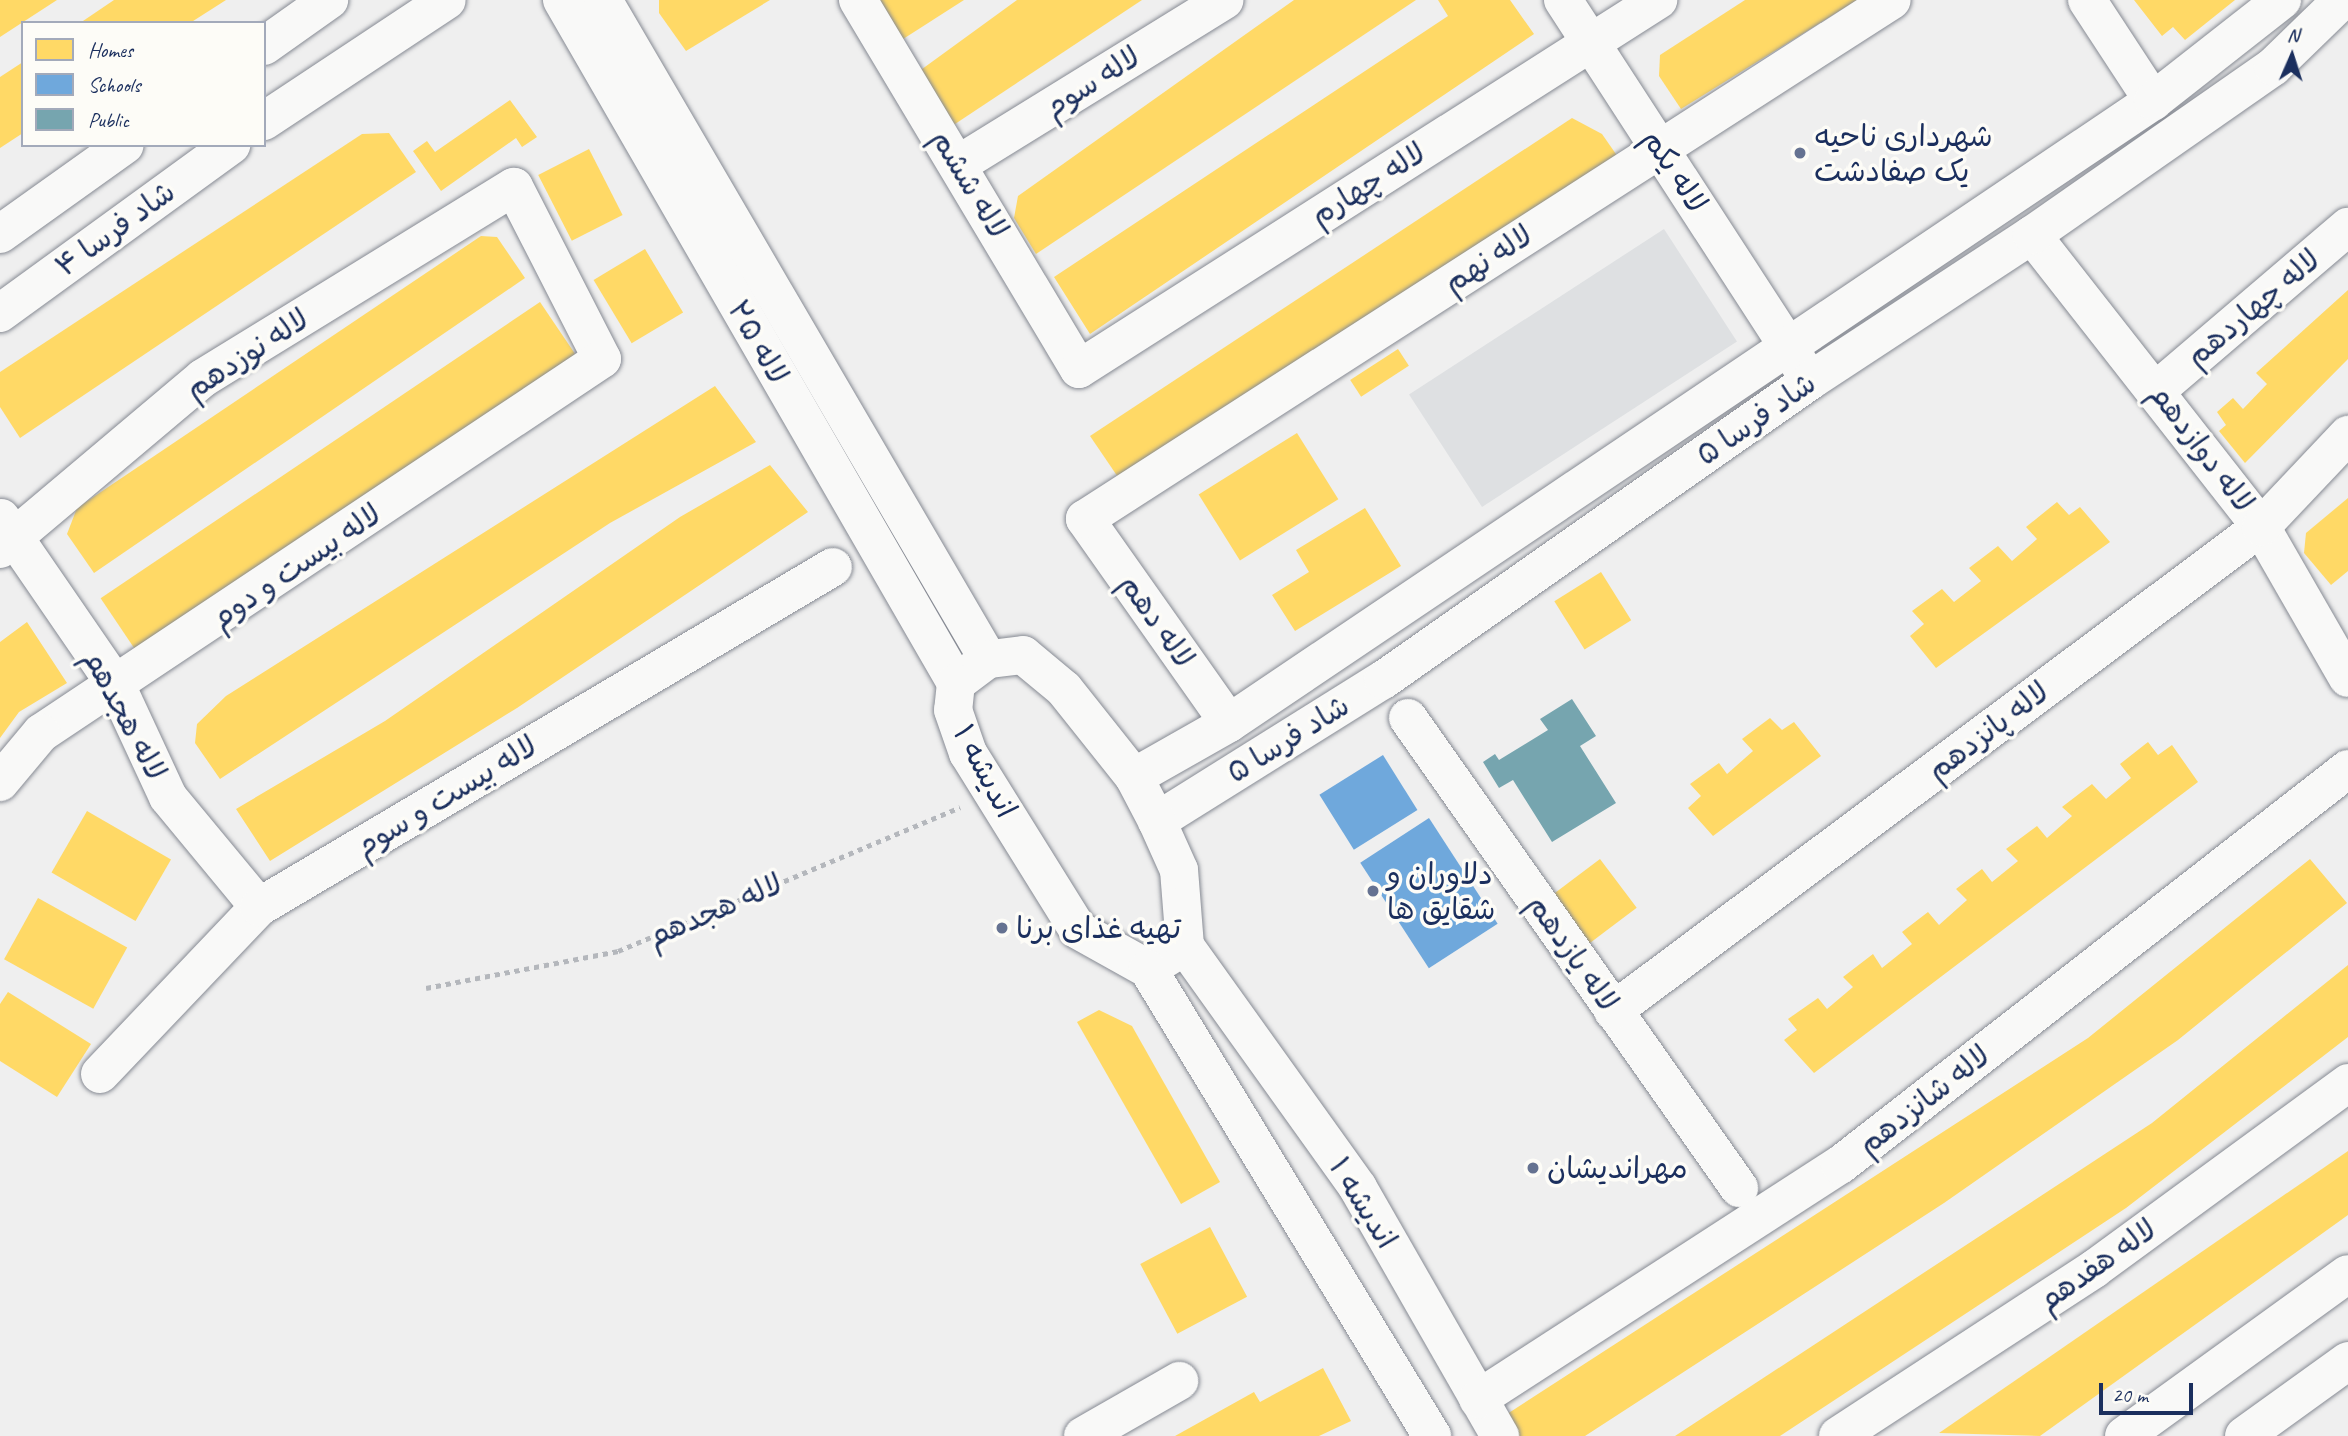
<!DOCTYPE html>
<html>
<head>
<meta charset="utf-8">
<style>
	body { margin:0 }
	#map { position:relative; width:2348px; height:1436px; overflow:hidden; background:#efefef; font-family:Caveat,"Playpen Sans Arabic",sans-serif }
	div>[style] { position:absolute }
	.green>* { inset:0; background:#dee0e2; transform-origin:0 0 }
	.homes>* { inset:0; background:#ffd966; transform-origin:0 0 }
	.schools>* { inset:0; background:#6fa8dc; transform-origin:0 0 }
	.public>* { inset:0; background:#76a5af }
	.path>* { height:4.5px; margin-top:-2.25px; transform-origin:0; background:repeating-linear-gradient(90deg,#b4b7bc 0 5px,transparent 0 10px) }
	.roads { filter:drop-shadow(0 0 2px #868a93) drop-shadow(0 0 2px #868a93) }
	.minor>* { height:38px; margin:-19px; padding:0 19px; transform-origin:19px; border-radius:19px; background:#f9f9f8 }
	.dots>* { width:19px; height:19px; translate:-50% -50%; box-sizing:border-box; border:4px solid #fdfcf7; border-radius:50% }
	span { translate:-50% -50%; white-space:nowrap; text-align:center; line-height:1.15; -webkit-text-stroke:7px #fdfcf7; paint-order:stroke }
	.street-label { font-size:30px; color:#1b2f5e }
	.poi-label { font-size:30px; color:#1b2f5e }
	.left { translate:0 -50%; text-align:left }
	.legend { position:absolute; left:21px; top:21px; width:245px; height:126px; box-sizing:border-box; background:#fdfcf7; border:2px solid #a3aaba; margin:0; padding:9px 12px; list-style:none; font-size:21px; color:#1b2f5e }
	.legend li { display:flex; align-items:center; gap:14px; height:35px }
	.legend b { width:35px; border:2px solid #a3aaba }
	.north { position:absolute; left:2257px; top:21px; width:70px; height:70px; -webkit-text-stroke:5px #fdfcf7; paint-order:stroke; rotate:3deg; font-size:19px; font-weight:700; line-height:28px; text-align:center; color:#1b2f5e }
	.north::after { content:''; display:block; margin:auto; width:24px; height:32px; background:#1b2f5e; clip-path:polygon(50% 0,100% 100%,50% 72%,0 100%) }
	.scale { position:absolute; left:2099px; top:1383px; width:94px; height:32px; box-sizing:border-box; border:4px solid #1b2f5e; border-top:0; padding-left:9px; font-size:21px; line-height:24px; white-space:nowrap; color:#1b2f5e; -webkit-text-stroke:5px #fdfcf7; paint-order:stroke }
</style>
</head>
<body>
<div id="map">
	<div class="green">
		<div style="left:1664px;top:229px;width:134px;height:304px;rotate:57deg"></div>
	</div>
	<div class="homes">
		<div style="clip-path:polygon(0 0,57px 0,0 37px)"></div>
		<div style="clip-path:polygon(114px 0,226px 0,190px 23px,80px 23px)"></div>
		<div style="clip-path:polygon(659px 0,770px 0,686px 51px,659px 13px)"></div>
		<div style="clip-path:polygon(874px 0,964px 0,900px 41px)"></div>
		<div style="clip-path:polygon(1017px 0,1142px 0,952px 126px,918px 72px)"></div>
		<div style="clip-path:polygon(1294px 0,1416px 0,1036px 254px,1014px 218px,1018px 196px)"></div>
		<div style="clip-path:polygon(1438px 0,1510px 0,1534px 34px,1090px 334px,1054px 277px,1448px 16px)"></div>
		<div style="clip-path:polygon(1745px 0,1857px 0,1681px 109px,1659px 76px,1660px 55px)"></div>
		<div style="clip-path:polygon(2134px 0,2235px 0,2185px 40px,2173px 27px,2162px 36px)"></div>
		<div style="clip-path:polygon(23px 62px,23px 133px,0 148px,0 77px)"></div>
		<div style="clip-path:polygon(510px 100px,537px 137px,522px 147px,516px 138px,441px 191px,413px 151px,427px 141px,435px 152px)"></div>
		<div style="clip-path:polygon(1572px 118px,1602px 134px,1618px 157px,1122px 483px,1090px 436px)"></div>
		<div style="clip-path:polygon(389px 133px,416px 172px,20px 438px,0 407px,0 372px,362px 134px)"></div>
		<div style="left:589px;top:149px;width:74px;height:57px;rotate:63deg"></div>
		<div style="clip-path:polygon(481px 236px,497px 237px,525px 278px,94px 573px,67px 534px,77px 508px)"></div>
		<div style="left:645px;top:249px;width:74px;height:60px;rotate:59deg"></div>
		<div style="clip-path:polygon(2348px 290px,2348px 359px,2245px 463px,2219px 431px,2226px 425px,2217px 412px,2233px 398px,2243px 409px,2267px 384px,2256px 373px)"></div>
		<div style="left:540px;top:302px;width:68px;height:530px;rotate:56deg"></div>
		<div style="left:1398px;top:349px;width:20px;height:57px;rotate:57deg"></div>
		<div style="clip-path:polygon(715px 386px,756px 442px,610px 523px,220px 779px,195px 743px,197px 724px,226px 696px)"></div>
		<div style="left:1297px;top:433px;width:78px;height:116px;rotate:58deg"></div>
		<div style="clip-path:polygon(770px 465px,808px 512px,517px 708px,270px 861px,236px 809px,385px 721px,680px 517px)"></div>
		<div style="clip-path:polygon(2348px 498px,2348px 571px,2331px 585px,2304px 553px,2306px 533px)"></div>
		<div style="clip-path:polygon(2057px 502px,2069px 515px,2080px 507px,2110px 542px,1936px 668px,1910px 636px,1924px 624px,1912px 611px,1942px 589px,1954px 602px,1981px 581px,1969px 568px,1998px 546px,2012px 561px,2037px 539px,2026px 527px)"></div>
		<div style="clip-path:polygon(1365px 508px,1401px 566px,1295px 631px,1272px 595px,1309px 572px,1296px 550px)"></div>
		<div style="left:1601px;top:572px;width:57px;height:55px;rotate:58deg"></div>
		<div style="clip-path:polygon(27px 622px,67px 683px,19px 712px,0 738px,0 642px)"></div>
		<div style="clip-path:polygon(1770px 718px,1782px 730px,1794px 722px,1821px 756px,1713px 836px,1688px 808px,1701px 796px,1690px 784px,1719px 763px,1727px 774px,1753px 751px,1742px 739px)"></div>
		<div style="clip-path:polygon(2148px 742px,2158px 755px,2172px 745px,2198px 782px,1814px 1073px,1784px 1040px,1797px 1030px,1788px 1019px,1818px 998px,1827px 1009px,1853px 987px,1843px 977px,1873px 954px,1882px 968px,1912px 944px,1902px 932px,1928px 912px,1939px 925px,1967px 900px,1956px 889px,1982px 869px,1992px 882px,2018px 861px,2006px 849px,2037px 826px,2047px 838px,2072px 816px,2062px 807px,2092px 784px,2106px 799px,2131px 778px,2120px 764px)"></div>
		<div style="left:87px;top:811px;width:97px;height:71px;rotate:30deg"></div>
		<div style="left:1600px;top:859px;width:61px;height:59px;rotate:53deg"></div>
		<div style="clip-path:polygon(2310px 859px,2347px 903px,2178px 1040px,1944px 1203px,1585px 1436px,1512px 1436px,1501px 1418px,2088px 1038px)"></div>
		<div style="left:38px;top:898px;width:102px;height:70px;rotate:29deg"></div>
		<div style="clip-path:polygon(2348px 965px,2348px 1037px,2126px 1208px,1780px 1436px,1675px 1436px,2152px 1123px)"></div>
		<div style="clip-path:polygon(8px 992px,91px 1044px,57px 1097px,0 1061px,0 1004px)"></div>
		<div style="clip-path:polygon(1099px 1010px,1132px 1026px,1220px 1182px,1181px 1204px,1077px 1022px)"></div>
		<div style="clip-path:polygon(2348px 1151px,2348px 1215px,2040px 1436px,1939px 1433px)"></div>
		<div style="left:1210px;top:1227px;width:79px;height:79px;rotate:62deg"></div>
		<div style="clip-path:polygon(1323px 1368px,1351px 1421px,1319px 1436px,1175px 1436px,1254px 1392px,1260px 1402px)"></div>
	</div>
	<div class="schools">
		<div style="left:1383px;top:755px;width:65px;height:75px;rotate:58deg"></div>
		<div style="left:1429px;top:818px;width:126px;height:82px;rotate:57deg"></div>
	</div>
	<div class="public">
		<div style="clip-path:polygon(1572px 699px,1596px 736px,1580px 746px,1616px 803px,1552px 842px,1513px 780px,1499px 788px,1483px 762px,1495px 754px,1499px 760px,1548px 730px,1540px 719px)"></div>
	</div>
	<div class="path">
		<div style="left:426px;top:988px;width:196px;rotate:-10.9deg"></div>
		<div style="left:618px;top:951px;width:371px;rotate:-22.8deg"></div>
	</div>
	<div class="roads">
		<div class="minor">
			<div style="left:562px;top:0;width:788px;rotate:60.02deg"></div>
			<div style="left:603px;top:0;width:763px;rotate:59.71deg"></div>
			<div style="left:858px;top:0;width:430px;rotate:59.1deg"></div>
			<div style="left:1079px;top:369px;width:687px;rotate:-32.51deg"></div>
			<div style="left:1563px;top:0;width:435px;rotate:57deg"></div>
			<div style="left:2087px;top:0;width:121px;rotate:56.8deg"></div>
			<div style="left:264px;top:46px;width:80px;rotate:-35.3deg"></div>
			<div style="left:264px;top:121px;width:219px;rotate:-33.5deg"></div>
			<div style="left:959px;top:164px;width:312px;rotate:-31.7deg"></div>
			<div style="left:0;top:234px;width:153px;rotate:-35.5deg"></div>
			<div style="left:2032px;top:235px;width:371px;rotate:51.9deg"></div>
			<div style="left:2261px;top:527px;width:174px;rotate:60.1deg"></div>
			<div style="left:0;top:313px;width:286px;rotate:-36deg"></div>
			<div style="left:2158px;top:389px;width:250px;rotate:-40.5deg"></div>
			<div style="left:1px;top:518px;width:205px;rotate:55.5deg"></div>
			<div style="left:117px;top:687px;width:121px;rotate:65.1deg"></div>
			<div style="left:168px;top:797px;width:143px;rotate:50.4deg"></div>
			<div style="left:0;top:549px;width:265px;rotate:-40.1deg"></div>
			<div style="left:203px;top:378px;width:365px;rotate:-31.6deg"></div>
			<div style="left:514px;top:187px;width:193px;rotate:62.9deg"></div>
			<div style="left:602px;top:359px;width:674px;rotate:146.31deg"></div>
			<div style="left:41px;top:733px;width:64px;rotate:129.9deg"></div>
			<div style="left:1408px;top:718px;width:575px;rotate:54.84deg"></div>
			<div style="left:1229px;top:723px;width:250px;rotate:-125.2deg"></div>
			<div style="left:1085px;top:519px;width:959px;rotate:-32.75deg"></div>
			<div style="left:1134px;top:777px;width:109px;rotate:-29.6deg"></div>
			<div style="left:1229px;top:723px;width:1114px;rotate:-33.95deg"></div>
			<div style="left:2153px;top:101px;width:164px;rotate:-38.1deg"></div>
			<div style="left:1157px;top:821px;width:266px;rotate:-32deg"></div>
			<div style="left:1383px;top:680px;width:523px;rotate:-35.03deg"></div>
			<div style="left:1811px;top:380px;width:264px;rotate:-33.3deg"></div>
			<div style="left:2032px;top:235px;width:294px;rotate:-34.9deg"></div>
			<div style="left:2273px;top:67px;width:96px;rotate:-44.2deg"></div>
			<div style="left:1185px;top:946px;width:297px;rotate:54.4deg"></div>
			<div style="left:1358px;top:1188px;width:286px;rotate:60.2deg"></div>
			<div style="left:1148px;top:969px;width:44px;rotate:-31.9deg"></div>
			<div style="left:1185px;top:946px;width:76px;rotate:-94.5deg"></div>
			<div style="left:1179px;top:870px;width:54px;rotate:-114.2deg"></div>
			<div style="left:1157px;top:821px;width:50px;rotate:-117.6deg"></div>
			<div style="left:1134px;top:777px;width:112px;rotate:-128.5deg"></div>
			<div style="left:1064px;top:689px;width:53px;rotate:-140.3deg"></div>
			<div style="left:1023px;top:655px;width:35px;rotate:173deg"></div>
			<div style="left:988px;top:659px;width:40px;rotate:143deg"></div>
			<div style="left:956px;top:683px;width:27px;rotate:96deg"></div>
			<div style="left:953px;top:710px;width:46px;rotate:70.8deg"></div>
			<div style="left:968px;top:753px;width:208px;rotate:58.1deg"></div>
			<div style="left:1078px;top:930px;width:80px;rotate:29.1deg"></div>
			<div style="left:1148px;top:969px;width:547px;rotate:58.69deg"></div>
			<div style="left:1613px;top:1011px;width:809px;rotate:-36.76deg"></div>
			<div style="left:2261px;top:527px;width:127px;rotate:-46.6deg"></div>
			<div style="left:100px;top:1074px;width:231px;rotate:-46.4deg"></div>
			<div style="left:259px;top:907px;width:667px;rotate:-30.64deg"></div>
			<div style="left:1478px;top:1399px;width:431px;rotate:-32.9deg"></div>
			<div style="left:1840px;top:1165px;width:644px;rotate:-37.94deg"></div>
			<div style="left:1083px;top:1436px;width:111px;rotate:-29.8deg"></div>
			<div style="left:1838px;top:1436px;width:306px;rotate:-33.1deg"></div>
			<div style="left:2094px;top:1269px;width:315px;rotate:-36.2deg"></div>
			<div style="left:2124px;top:1436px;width:276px;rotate:-35.9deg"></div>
			<div style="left:2244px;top:1436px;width:128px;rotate:-35.8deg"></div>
		</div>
	</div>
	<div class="dots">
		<div style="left:1800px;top:153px;background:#657291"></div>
		<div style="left:1373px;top:891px;background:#657291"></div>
		<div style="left:1002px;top:928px;background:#657291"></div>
		<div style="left:1533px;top:1168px;background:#657291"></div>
	</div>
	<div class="street-label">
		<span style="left:1092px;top:82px;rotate:-32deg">لاله سوم</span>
		<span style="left:1675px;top:171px;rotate:57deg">لاله یکم</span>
		<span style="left:970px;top:184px;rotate:59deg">لاله ششم</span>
		<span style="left:1368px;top:184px;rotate:-32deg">لاله چهارم</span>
		<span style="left:115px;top:229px;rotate:-36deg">شاد فرسا ۴</span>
		<span style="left:1488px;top:259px;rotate:-33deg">لاله نهم</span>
		<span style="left:2253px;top:308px;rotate:-40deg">لاله چهاردهم</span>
		<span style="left:758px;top:342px;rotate:60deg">لاله ۲۵</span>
		<span style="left:247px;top:354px;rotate:-33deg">لاله نوزدهم</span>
		<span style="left:1756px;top:419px;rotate:-35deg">شاد فرسا ۵</span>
		<span style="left:2202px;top:448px;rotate:53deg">لاله دوازدهم</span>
		<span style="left:296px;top:566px;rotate:-34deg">لاله بیست و دوم</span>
		<span style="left:1157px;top:621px;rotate:55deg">لاله دهم</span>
		<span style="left:125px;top:715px;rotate:62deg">لاله هجدهم</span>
		<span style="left:1988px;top:731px;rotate:-37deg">لاله پانزدهم</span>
		<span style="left:1288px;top:739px;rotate:-32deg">شاد فرسا ۵</span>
		<span style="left:985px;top:771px;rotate:62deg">اندیشه ۱</span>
		<span style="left:446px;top:796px;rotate:-31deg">لاله بیست و سوم</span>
		<span style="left:715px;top:910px;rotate:-23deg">لاله هجدهم</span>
		<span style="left:1573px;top:953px;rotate:55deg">لاله یازدهم</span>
		<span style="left:1924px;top:1100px;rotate:-38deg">لاله شانزدهم</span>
		<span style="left:1363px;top:1203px;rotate:58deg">اندیشه ۱</span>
		<span style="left:2097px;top:1265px;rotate:-35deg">لاله هفدهم</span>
	</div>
	<div class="poi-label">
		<span class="left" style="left:1814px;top:153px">شهرداری ناحیه<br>یک صفادشت</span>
		<span class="left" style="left:1387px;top:891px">دلاوران و<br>شقایق ها</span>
		<span class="left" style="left:1016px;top:928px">تهیه غذای برنا</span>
		<span class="left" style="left:1547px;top:1168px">مهراندیشان</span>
	</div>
	<ul class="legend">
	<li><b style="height:19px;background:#ffd966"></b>Homes</li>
	<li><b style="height:19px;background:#6fa8dc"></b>Schools</li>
	<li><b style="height:19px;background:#76a5af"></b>Public</li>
	</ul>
	<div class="north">N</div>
	<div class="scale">20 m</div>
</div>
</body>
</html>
